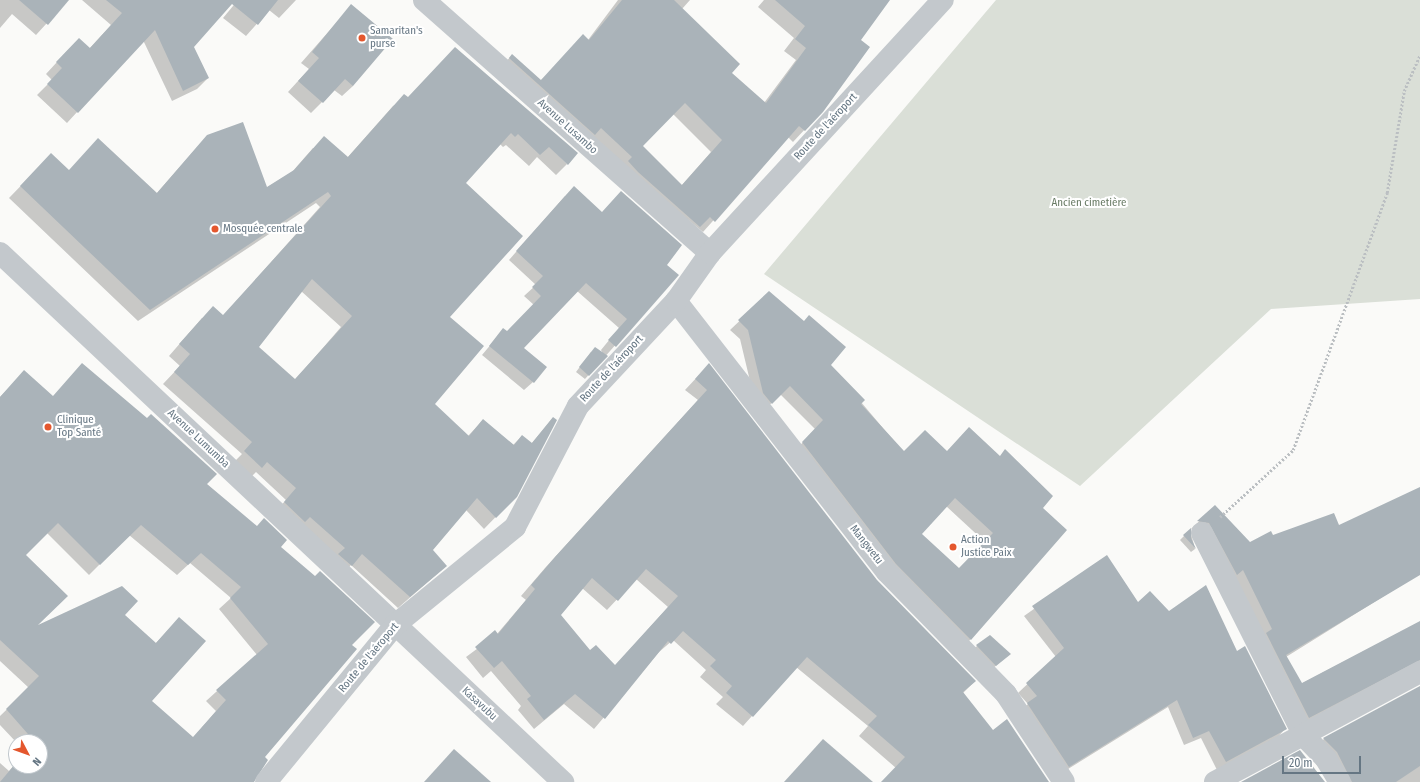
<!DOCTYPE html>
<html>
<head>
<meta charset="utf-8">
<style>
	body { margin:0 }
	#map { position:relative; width:1420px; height:782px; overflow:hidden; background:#fafaf8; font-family:"Fira Sans Condensed",sans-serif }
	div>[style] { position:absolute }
	.green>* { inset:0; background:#dadfd7 }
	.shadow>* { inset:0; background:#0003 }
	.building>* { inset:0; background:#aab3b9 }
	.path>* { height:2.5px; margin-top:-1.25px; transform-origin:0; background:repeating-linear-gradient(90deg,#bbbfc2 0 2px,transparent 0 4px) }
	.minor>* { height:22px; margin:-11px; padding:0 11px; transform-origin:11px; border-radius:11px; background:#c3c8cc }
	.dots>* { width:11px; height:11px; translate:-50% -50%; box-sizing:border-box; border:2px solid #fff; border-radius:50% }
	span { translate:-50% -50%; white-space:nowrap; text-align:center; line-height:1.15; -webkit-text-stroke:4px #fff; paint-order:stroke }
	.poi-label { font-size:11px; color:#657683 }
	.left { translate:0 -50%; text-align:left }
	.street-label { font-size:11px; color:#657683 }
	.park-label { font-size:11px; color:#687a64 }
	.north { position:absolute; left:8px; top:734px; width:40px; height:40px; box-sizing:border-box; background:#fff; border:1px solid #c1c8cd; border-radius:50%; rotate:131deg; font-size:11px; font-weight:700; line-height:16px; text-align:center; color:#657683 }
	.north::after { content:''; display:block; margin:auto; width:14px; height:18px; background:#e4572e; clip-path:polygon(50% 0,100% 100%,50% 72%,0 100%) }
	.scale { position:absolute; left:1282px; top:756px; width:79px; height:18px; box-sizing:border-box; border:2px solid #657683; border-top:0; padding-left:5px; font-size:12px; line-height:14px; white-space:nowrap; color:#657683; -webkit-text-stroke:3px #fff; paint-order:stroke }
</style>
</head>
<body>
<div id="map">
	<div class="green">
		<div style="clip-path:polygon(996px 0,1420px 0,1420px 299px,1271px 309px,1080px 486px,764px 274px)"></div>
	</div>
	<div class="shadow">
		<div style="clip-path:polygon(0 0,68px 0,36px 35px,12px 14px,0 28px)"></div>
		<div style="clip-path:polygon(82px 0,219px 0,193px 46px,208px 78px,197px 89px,172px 101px,143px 40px,67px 123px,37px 95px,52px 80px,46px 74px,68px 50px,89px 49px,111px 25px)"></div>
		<div style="clip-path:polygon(238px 0,296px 0,279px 18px,269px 10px,246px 36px,223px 18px)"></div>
		<div style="clip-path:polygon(evenodd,618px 0,690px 0,682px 9px,731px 73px,764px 103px,796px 60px,784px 51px,794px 38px,758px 7px,764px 0,888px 0,859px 40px,822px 111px,793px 142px,788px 137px,703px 232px,501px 67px,512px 55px,540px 81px,588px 40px,618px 0,673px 114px,711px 152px,681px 186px,641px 146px,673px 114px)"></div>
		<div style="clip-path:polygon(351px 6px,353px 86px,342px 96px,334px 90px,311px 113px,288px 92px,309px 69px,301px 63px)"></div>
		<div style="clip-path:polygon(evenodd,455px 49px,567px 164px,556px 175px,537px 157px,529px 166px,506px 145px,503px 147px,500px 144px,464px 183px,434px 404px,468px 436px,483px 420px,513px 445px,522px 436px,531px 444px,553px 418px,516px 496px,484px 529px,466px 510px,431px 550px,446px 566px,398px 608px,351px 565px,340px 577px,273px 514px,286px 500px,256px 472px,250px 478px,233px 463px,242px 454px,163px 384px,180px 366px,169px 356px,202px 318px,223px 316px,320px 207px,316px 203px,138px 321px,9px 198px,40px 166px,156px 194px,207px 136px,266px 188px,292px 172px,313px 148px,347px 158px,393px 106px,408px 98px,455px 49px,301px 291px,341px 327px,295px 380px,257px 347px,301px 291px)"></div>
		<div style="clip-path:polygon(565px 196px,601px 213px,677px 276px,585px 379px,576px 372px,591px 352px,603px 354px,601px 350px,619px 328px,577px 291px,522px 348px,533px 382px,524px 390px,482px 355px,503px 330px,507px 332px,534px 305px,524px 296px,536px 285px,509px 260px)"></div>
		<div style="clip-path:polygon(evenodd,769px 293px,904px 453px,947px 452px,1041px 508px,1066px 530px,962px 649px,794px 452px,815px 429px,780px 394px,763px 412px,755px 402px,740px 339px,730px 330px,769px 293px,946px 506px,985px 542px,959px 570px,920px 534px,946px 506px)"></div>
		<div style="clip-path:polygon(evenodd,24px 372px,52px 397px,206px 484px,280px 547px,351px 645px,263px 757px,254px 782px,0 782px,0 763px,9px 771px,16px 763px,16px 766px,40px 766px,40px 742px,16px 742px,0 725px,0 716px,29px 688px,0 661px,0 397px,24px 372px,47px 533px,89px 575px,129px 535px,177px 575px,190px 563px,231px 598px,219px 609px,257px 655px,206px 701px,216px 711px,193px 738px,150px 701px,169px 629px,155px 644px,123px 615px,35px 628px,25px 555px,47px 533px)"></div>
		<div style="clip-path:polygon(evenodd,699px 375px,876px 580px,975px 681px,963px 693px,993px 732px,1048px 782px,882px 782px,896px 768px,859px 736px,868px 726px,796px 667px,743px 726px,716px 704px,723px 697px,700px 677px,706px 670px,673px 640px,659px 652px,594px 729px,564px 704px,534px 729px,518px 710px,521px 706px,491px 671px,483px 678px,466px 657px,497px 634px,526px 600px,521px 596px,545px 568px,698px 400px,685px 390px,699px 375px,636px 579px,668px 607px,615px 666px,590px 652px,560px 615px,582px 588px,607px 610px,636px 579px)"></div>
		<div style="clip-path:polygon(1420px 491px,1413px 578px,1286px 657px,1301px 684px,1420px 622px,1420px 671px,1301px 724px,1202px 530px,1191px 529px,1215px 506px,1250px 543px,1338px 527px)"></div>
		<div style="clip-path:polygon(1190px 530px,1195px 549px,1191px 552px,1180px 540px)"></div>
		<div style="clip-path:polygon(1107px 557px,1138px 603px,1169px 612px,1237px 653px,1285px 729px,1277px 738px,1217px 770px,1201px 738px,1184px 745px,1168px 707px,1060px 774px,1019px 712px,1028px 704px,1018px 693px,1056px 657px,1024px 616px)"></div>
		<div style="clip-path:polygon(990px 636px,1010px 654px,992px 669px,972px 650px)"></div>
		<div style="clip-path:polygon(1420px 687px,1420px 782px,1342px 782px,1316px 746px,1324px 739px)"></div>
	</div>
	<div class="building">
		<div style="clip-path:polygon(19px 0,69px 0,48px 25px)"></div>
		<div style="clip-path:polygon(106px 0,278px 0,258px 25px,232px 4px,194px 47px,209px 78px,183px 91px,155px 30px,78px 113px,47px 84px,62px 68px,56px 62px,79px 38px,90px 48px,122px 13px)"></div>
		<div style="clip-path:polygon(evenodd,622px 0,674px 0,740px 64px,732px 73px,766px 103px,806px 48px,795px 39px,805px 26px,775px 0,890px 0,861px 40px,870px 47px,823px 112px,805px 131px,799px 126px,715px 222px,710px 217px,700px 227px,638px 172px,628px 161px,632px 157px,601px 128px,595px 135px,509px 58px,512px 54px,541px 80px,583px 34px,589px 40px,622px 0,685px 103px,722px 140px,682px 185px,643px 146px,685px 103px)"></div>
		<div style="clip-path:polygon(351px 4px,393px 39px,353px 86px,345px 79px,323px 103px,298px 81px,319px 58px,312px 52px)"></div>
		<div style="clip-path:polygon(evenodd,455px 47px,578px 153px,568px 165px,549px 147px,540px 155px,518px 134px,515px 137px,511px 133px,466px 183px,523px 236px,450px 317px,484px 346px,435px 404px,469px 436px,483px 419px,514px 445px,522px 435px,532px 443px,553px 417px,557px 420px,517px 497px,496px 518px,477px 498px,433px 550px,447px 566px,410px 597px,362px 554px,352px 566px,338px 554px,345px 548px,310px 517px,305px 522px,284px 502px,296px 488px,267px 462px,262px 468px,244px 451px,252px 442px,174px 372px,190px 354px,179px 344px,213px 306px,223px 315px,331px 196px,328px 192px,150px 310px,20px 186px,51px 153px,69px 170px,98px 138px,157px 193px,207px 135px,243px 122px,267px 187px,294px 170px,324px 136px,348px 157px,404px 94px,408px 97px,455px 47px,312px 279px,352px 316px,295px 379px,259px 347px,312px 279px)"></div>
		<div style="clip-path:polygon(574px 186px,602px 212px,621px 191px,682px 245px,667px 265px,679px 275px,616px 347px,608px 340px,627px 319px,586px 283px,524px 348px,547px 367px,534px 383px,489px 346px,503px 328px,507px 331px,541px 296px,532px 287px,543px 276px,516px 251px)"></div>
		<div style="clip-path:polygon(evenodd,769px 291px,804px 321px,809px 315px,846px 347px,831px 365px,865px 400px,861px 404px,904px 451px,925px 430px,947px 451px,969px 427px,1000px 456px,1005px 449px,1053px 496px,1043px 508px,1067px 530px,971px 640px,896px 564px,802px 442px,823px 420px,790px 386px,772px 404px,763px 393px,748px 330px,738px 320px,769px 291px,955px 498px,993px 533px,959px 568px,922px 534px,955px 498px)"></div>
		<div style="clip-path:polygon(595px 347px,608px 356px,589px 376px,579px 367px)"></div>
		<div style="clip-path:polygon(evenodd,82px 363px,147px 418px,151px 414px,217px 474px,207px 484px,257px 526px,264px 518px,287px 540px,281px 547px,315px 576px,320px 571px,375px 622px,352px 645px,357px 649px,265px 757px,268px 760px,254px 782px,0 782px,16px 763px,16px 766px,40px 766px,40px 742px,35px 742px,6px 709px,39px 676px,0 640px,0 397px,24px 370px,53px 396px,82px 363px,58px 523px,100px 565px,141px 525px,188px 565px,201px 553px,241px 587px,230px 598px,268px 644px,216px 690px,226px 700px,193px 737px,152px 701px,206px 641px,179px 617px,156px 643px,125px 615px,138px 601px,122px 586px,38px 625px,68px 596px,26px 555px,58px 523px)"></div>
		<div style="clip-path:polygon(evenodd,709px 363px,877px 580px,976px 681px,963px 692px,993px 730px,1007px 719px,1049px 782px,881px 782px,905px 757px,868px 725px,877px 716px,807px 657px,753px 717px,726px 693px,732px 686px,710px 666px,716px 660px,683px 631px,671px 644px,668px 641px,605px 719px,575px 694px,544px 720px,527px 699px,531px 696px,502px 661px,494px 668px,475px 647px,495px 630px,498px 634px,535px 589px,531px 585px,555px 557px,707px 390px,695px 379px,709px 363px,646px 569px,678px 596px,615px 665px,596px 645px,590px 650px,561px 615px,592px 578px,618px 601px,646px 569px)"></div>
		<div style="clip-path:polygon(1420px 487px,1420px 575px,1286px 655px,1302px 683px,1420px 621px,1420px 660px,1309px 718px,1266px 633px,1272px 629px,1243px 570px,1237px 575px,1209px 523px,1197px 521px,1215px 505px,1250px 542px,1271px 531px,1273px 535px,1334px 513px,1339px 525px)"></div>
		<div style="clip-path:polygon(1191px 528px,1191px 538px,1196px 549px,1183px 535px)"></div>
		<div style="clip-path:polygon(1107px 555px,1138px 602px,1150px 591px,1169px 611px,1206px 585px,1237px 651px,1245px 646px,1287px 729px,1226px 762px,1209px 731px,1193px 738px,1177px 700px,1069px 767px,1027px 703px,1037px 696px,1026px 683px,1064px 648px,1032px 606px)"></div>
		<div style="clip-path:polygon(990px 635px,1011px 654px,996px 666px,976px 645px)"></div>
		<div style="clip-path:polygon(1420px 686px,1420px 766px,1396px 782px,1352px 782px,1337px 752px,1323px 738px)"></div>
		<div style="clip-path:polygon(823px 739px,873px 782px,784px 782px)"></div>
		<div style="clip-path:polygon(454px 749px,491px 782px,424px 782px)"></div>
		<div style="clip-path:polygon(1300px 750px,1325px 782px,1241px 782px)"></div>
	</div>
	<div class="path">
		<div style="left:1220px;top:517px;width:99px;rotate:-42.5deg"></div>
		<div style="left:1293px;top:450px;width:274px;rotate:-69.9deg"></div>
		<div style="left:1387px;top:193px;width:103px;rotate:-80.5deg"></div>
		<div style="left:1404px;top:91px;width:39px;rotate:-66deg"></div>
	</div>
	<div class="minor">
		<div style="left:424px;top:0;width:382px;rotate:41.5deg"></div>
		<div style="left:0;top:253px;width:773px;rotate:43.22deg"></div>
		<div style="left:676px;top:301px;width:343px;rotate:52.1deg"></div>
		<div style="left:887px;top:572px;width:170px;rotate:45.7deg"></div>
		<div style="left:1006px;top:694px;width:105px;rotate:56.6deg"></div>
		<div style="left:1202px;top:533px;width:227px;rotate:63.3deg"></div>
		<div style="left:1304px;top:736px;width:32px;rotate:46deg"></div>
		<div style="left:1326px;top:759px;width:27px;rotate:59deg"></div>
		<div style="left:266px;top:782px;width:203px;rotate:-50.6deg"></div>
		<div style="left:395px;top:625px;width:155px;rotate:-39.2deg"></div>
		<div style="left:515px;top:527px;width:136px;rotate:-62.5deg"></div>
		<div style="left:578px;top:406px;width:144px;rotate:-47deg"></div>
		<div style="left:676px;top:301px;width:59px;rotate:-54.7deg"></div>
		<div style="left:710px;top:253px;width:344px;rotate:-47.4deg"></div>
		<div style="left:1215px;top:782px;width:233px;rotate:-28.2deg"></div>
	</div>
	<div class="dots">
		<div style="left:362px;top:38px;background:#e4572e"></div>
		<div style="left:215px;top:229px;background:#e4572e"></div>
		<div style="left:48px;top:427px;background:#e4572e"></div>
		<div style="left:953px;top:547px;background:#e4572e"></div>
	</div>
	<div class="poi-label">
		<span class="left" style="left:370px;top:38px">Samaritan's<br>purse</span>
		<span class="left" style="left:223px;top:229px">Mosquée centrale</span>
		<span class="left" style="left:57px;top:427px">Clinique<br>Top Santé</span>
		<span class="left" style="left:961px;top:547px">Action<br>Justice Paix</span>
	</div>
	<div class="street-label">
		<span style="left:567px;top:127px;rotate:42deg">Avenue Lusambo</span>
		<span style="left:826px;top:127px;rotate:-47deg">Route de l'aéroport</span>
		<span style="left:612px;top:369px;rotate:-47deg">Route de l'aéroport</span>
		<span style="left:198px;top:439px;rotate:43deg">Avenue Lumumba</span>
		<span style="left:866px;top:545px;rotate:52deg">Mangwetu</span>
		<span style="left:369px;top:658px;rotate:-50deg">Route de l'aéroport</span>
		<span style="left:479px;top:704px;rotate:43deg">Kasavubu</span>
	</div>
	<div class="park-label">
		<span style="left:1089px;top:203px">Ancien cimetière</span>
	</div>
	<div class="north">N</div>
	<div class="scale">20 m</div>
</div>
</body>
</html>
